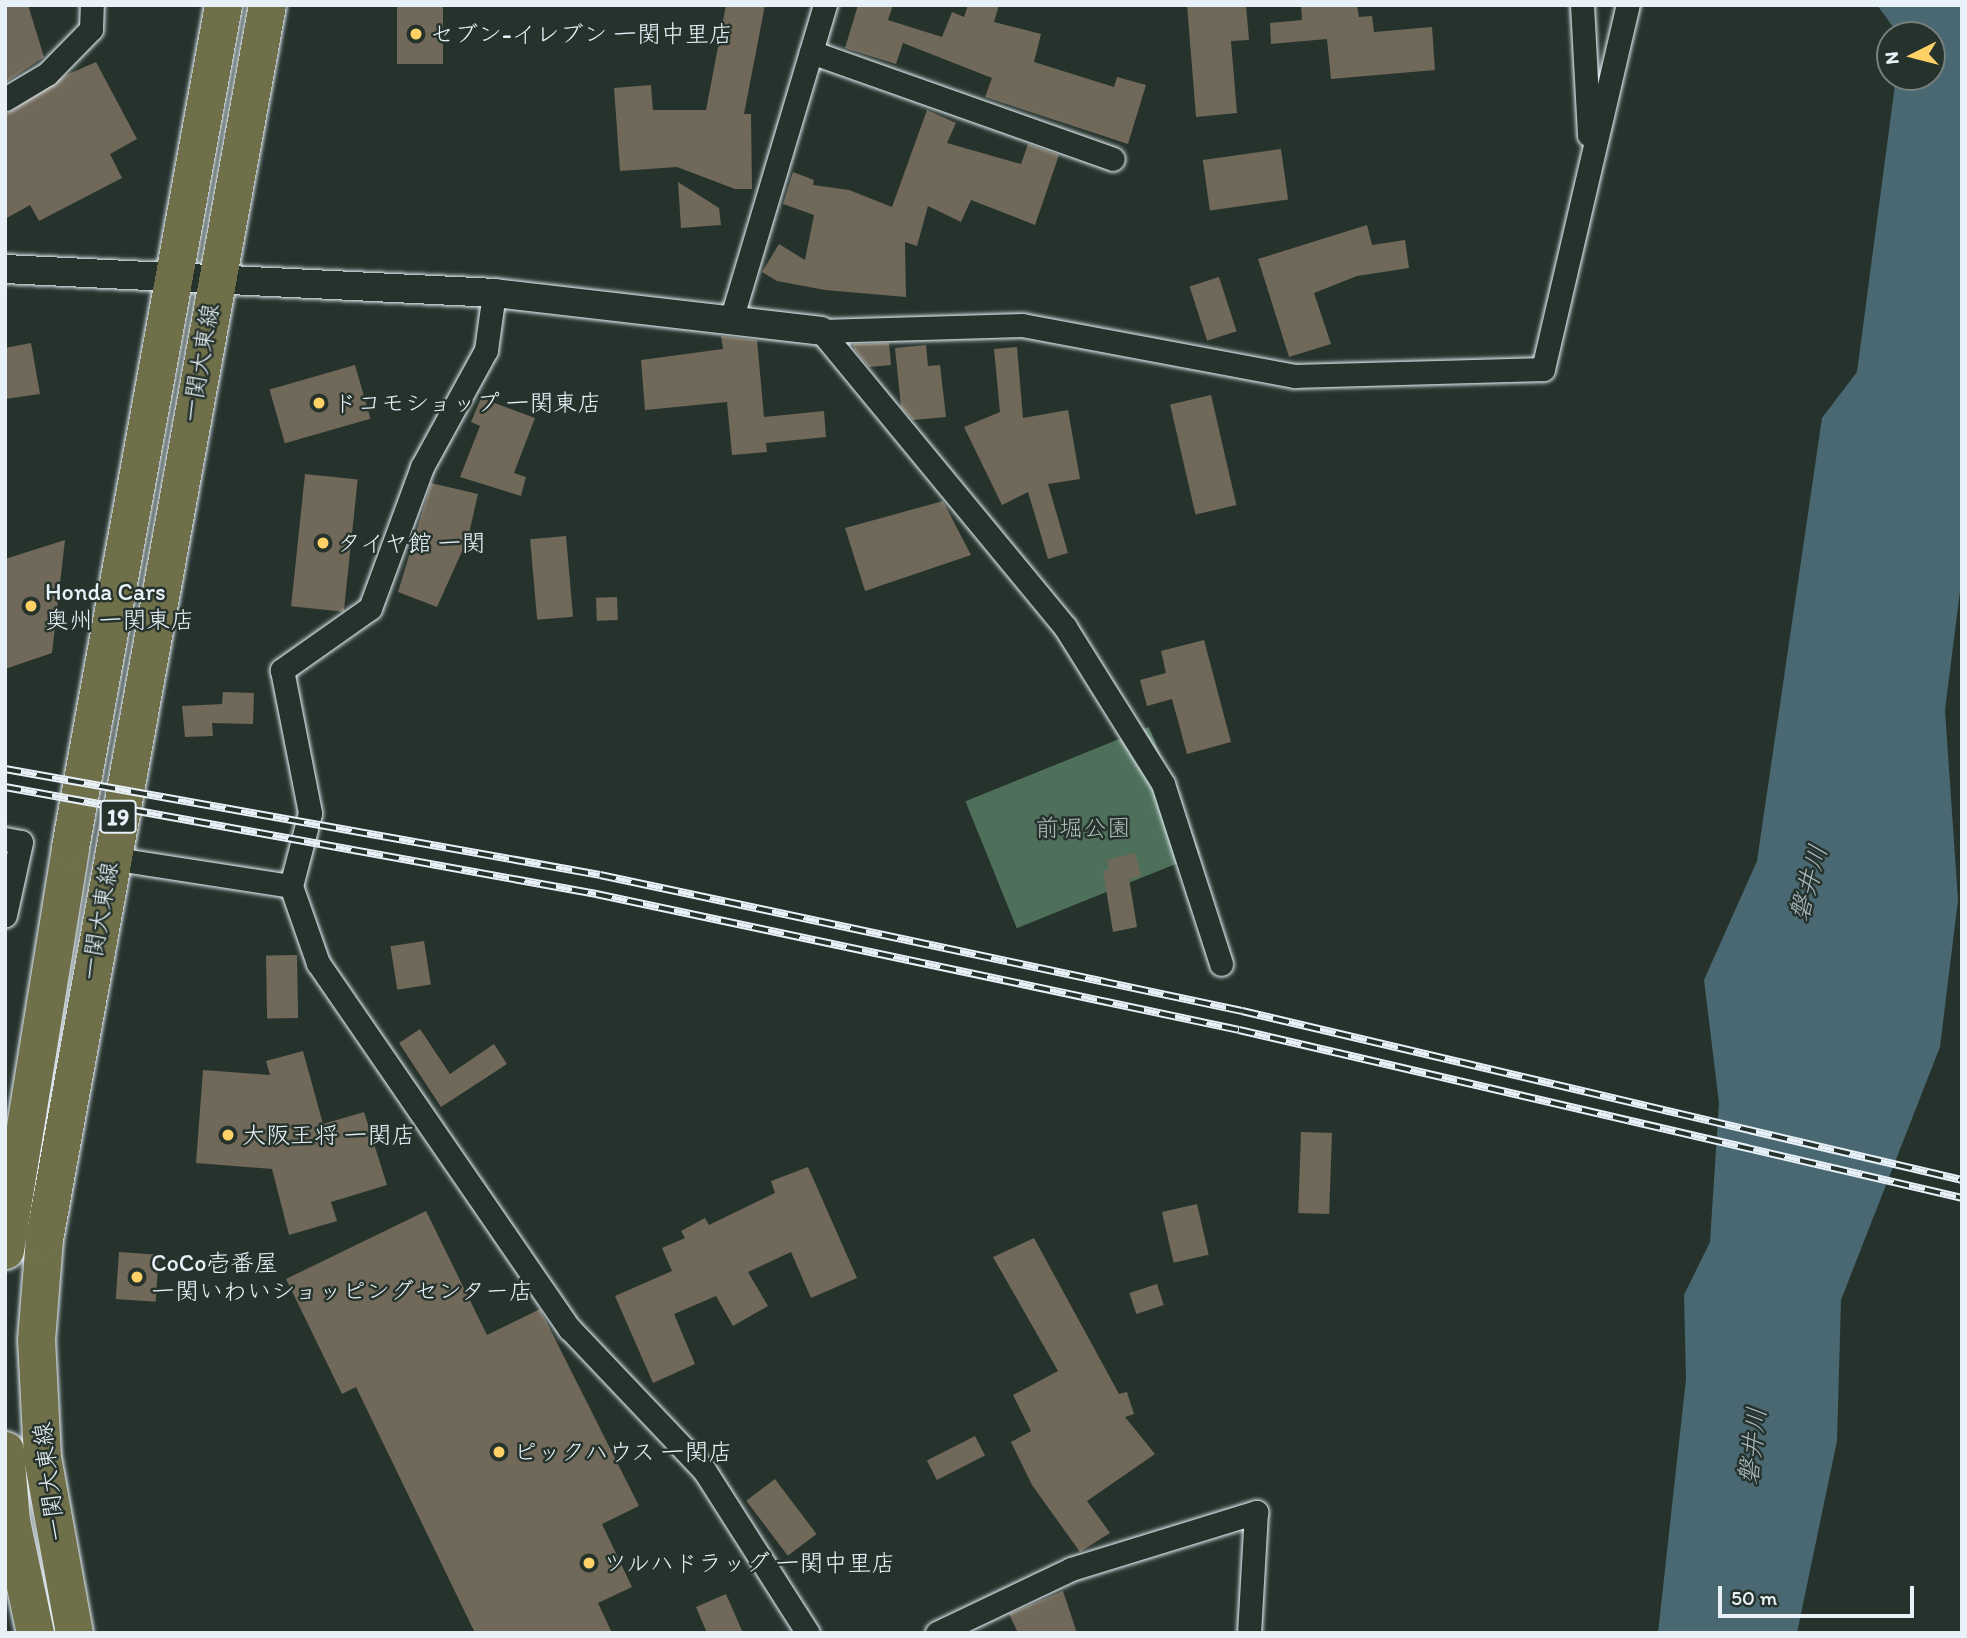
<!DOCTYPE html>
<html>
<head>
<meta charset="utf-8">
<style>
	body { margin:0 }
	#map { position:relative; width:1967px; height:1638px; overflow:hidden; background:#26332d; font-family:Itim,"Klee One",sans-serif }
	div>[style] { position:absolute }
	.green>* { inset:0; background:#4e705b; transform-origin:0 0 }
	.water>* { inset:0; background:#4a6871 }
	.building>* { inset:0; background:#706858; transform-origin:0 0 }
	.roads { filter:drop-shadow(0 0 2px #e8f1f8) drop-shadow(0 0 2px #e8f1f8) }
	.minor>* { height:23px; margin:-11.5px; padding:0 11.5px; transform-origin:11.5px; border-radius:11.5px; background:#26332d }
	.tertiary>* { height:28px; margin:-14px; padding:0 14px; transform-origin:14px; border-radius:14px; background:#26332d }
	.primary>* { height:37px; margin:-18.5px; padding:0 18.5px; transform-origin:18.5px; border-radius:18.5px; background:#6f704a }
	.rail>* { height:8px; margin-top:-4px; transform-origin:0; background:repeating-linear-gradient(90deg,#26332d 0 16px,#e8f1f8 0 32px); box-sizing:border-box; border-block:2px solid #e8f1f8 }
	.dots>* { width:19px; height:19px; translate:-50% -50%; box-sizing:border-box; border:4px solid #26332d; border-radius:50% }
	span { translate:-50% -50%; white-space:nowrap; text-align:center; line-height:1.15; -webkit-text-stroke:5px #26332d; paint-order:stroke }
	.shield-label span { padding:2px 5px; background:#26332d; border:2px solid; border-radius:5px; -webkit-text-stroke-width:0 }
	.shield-label { font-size:23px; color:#e8f1f8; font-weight:700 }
	.poi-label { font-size:24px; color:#e8f1f8 }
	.left { translate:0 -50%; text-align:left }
	.street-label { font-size:24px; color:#e8f1f8 }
	.park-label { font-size:24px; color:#aabdb9 }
	.water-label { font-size:26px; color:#a9bac2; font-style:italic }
	.frame { position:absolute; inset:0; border:7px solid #e8f1f8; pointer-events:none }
	.north { position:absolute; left:1876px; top:21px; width:70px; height:70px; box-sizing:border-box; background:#26332d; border:2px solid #747f7e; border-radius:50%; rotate:264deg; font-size:19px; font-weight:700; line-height:28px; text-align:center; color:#e8f1f8 }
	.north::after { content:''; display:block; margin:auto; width:24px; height:32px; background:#ffd166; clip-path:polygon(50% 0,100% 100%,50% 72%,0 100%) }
	.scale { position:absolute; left:1718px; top:1586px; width:196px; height:32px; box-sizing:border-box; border:4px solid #e8f1f8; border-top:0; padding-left:9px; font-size:21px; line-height:24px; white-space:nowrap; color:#e8f1f8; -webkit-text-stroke:5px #26332d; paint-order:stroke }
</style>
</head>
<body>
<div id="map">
	<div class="green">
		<div style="left:1149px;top:727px;width:137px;height:198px;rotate:68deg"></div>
	</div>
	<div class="water">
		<div style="clip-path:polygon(1877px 5px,1962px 5px,1962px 575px,1945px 710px,1958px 900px,1940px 1047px,1841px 1300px,1837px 1441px,1797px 1633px,1658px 1633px,1686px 1379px,1684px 1295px,1710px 1242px,1719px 1103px,1704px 980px,1757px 861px,1822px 418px,1857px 372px,1896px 77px,1932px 77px,1932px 35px,1899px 35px)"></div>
	</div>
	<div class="building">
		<div style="clip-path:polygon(5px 5px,28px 5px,44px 57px,5px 83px)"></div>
		<div style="left:397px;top:5px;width:46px;height:59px"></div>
		<div style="clip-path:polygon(726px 5px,765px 5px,744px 114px,751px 114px,752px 189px,735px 189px,677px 167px,620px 171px,614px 88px,651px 85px,653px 110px,706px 110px)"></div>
		<div style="clip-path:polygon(858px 5px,893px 5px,888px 20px,942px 37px,952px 12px,964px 17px,968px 5px,999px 5px,994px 22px,1041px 34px,1034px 62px,1114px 87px,1117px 77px,1146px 85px,1128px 144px,985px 97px,992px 78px,903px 43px,896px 64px,845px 48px)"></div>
		<div style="clip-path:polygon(1187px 5px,1246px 5px,1249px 40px,1231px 41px,1237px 113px,1196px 117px)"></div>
		<div style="clip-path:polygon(1301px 5px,1357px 5px,1359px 17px,1372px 16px,1374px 32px,1432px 27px,1435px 70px,1331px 79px,1327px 39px,1271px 44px,1270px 23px,1302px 20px)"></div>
		<div style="clip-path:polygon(96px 62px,137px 139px,110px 154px,122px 178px,39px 221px,30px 205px,5px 219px,5px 115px,66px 75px)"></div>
		<div style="clip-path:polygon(927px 110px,956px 123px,947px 143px,1021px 164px,1028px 144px,1059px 155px,1035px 225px,971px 200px,961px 222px,928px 206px,917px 246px,905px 242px,906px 297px,825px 290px,777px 281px,762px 272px,779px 244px,805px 260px,814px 215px,783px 204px,793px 172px,814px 180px,813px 185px,849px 190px,892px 207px)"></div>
		<div style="left:1281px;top:149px;width:51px;height:79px;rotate:82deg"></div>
		<div style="clip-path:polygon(678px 182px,719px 208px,721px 225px,681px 228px)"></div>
		<div style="clip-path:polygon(1367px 225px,1372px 245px,1405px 240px,1409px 268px,1357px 276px,1314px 293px,1331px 344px,1289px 357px,1258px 259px)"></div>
		<div style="left:1219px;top:277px;width:57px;height:31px;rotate:72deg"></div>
		<div style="clip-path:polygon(721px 336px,757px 340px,764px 417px,824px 411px,826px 437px,766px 443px,767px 452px,732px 455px,727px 402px,645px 410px,641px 360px,723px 349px)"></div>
		<div style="clip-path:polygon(31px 343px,40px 394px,5px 399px,5px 348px)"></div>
		<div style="clip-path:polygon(889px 343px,891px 365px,869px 367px,854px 349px,853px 344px)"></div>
		<div style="clip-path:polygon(926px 345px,928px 366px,940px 365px,946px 417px,913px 420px,901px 407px,895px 348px)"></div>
		<div style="clip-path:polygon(1017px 347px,1023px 418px,1068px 410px,1080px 479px,1048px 484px,1068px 553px,1048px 559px,1028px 492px,1002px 505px,964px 427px,1000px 412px,994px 349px)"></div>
		<div style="left:355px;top:365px;width:56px;height:89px;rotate:74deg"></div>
		<div style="left:1211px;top:395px;width:113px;height:42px;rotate:77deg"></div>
		<div style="clip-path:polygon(481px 398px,535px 418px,514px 473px,526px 477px,521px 496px,460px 477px,480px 426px,471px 422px)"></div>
		<div style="left:305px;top:474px;width:53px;height:133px;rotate:6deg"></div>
		<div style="clip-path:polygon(431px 483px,478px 494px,468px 538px,437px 607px,398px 592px)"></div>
		<div style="clip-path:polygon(943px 501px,971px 555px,865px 591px,845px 528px)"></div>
		<div style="left:566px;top:536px;width:81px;height:36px;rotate:85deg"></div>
		<div style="clip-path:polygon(65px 540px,52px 653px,5px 669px,5px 559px)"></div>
		<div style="left:617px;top:597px;width:23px;height:21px;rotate:88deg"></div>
		<div style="clip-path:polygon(1204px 640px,1231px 742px,1187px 754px,1172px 699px,1147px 706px,1140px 680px,1166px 673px,1161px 651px)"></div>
		<div style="clip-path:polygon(223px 692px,254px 693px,253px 724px,212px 723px,213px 736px,185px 737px,182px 706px,222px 704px)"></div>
		<div style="clip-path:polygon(1135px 853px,1141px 876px,1129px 879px,1137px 927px,1113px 932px,1103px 871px,1109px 869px,1107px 860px)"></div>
		<div style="left:424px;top:941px;width:44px;height:34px;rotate:81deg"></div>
		<div style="left:297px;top:955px;width:63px;height:31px;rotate:89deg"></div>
		<div style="clip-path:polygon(420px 1029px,450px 1074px,494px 1044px,507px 1064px,441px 1107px,399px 1043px)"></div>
		<div style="clip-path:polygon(303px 1051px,323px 1124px,364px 1112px,387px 1185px,331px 1202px,337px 1221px,289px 1235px,272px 1169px,196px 1163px,203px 1070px,270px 1075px,266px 1061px)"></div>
		<div style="left:1301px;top:1132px;width:31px;height:81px;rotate:2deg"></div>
		<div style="clip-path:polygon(808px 1167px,857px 1278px,811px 1298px,791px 1252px,748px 1272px,768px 1306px,733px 1326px,716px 1296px,674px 1314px,695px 1364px,653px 1383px,615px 1296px,672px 1271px,662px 1248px,685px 1238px,681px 1231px,705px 1218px,709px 1225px,775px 1193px,771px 1181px)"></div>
		<div style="left:1197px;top:1204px;width:52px;height:36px;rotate:77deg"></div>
		<div style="clip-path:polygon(426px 1211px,487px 1335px,540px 1309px,639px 1506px,602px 1524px,632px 1587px,598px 1603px,612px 1633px,475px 1633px,356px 1387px,342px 1394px,286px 1279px)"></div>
		<div style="clip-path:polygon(1034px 1238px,1119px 1394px,1127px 1392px,1134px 1414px,1125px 1417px,1155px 1454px,1087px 1501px,1110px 1533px,1080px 1552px,1032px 1485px,1011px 1442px,1031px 1431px,1013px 1395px,1058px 1371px,993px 1257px)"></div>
		<div style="left:119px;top:1252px;width:40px;height:47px;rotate:4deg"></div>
		<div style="left:1157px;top:1284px;width:22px;height:29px;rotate:72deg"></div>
		<div style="left:975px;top:1436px;width:22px;height:54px;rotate:63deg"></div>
		<div style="left:775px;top:1479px;width:69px;height:36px;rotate:53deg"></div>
		<div style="clip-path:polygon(1063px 1591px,1077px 1633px,1018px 1633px,1009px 1614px)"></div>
		<div style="clip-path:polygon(726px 1594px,743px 1633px,707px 1633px,696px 1607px)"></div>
	</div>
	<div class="roads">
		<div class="minor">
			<div style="left:1582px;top:5px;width:130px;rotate:86.9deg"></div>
			<div style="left:811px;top:52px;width:320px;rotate:19.5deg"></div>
			<div style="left:5px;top:99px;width:49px;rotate:-30.8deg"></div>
			<div style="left:47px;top:74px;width:63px;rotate:-45.6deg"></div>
			<div style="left:91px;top:29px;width:24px;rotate:-88deg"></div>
			<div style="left:494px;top:293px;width:58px;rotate:98deg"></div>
			<div style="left:486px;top:350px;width:133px;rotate:118.7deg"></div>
			<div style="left:422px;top:467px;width:150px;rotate:110.2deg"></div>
			<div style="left:370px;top:608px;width:108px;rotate:144.8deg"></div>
			<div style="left:282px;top:670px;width:146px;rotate:78.9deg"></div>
			<div style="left:310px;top:813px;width:75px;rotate:104.6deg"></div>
			<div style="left:291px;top:886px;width:82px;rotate:70.7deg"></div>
			<div style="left:318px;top:963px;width:444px;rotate:55.5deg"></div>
			<div style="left:570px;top:1329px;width:195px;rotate:46.5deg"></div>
			<div style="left:704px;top:1470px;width:193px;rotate:57.5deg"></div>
			<div style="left:731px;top:320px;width:329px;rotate:-73.4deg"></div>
			<div style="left:821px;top:331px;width:201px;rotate:-1.7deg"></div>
			<div style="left:1022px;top:325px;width:278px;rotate:10.6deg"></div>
			<div style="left:1295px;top:376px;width:248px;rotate:-1.6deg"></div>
			<div style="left:1543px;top:369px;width:374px;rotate:-76.9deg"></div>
			<div style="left:821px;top:331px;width:384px;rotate:50.5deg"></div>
			<div style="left:1065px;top:627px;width:185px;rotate:58deg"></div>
			<div style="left:1163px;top:784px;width:189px;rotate:72.1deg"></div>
			<div style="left:5px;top:839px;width:16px;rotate:11deg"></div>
			<div style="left:21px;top:842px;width:75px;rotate:102.4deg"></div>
			<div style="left:110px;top:858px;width:183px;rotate:8.8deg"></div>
			<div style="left:937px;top:1633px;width:148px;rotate:-25.5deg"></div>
			<div style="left:1071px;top:1569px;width:194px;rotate:-17.1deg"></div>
			<div style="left:1256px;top:1512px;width:121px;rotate:93.3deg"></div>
		</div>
		<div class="tertiary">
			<div style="left:5px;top:269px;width:490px;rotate:2.8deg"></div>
			<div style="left:494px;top:293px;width:329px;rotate:6.6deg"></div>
		</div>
		<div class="primary">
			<div style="left:5px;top:1250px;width:408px;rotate:-80.8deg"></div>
			<div style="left:70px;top:847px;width:856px;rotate:-79.7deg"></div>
			<div style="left:5px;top:1450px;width:71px;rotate:85.2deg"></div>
			<div style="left:11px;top:1521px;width:115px;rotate:77.9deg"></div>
			<div style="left:74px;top:1633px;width:179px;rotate:-100.3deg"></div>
			<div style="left:42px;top:1457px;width:117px;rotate:-92.9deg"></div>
			<div style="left:36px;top:1340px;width:101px;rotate:-85.5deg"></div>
			<div style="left:44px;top:1239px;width:1254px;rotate:-79.76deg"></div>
		</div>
	</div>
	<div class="rail">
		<div style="left:5px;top:769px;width:604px;rotate:10.1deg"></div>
		<div style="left:600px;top:875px;width:656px;rotate:11.96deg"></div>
		<div style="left:1242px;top:1011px;width:740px;rotate:13.21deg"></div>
		<div style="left:5px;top:787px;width:601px;rotate:10.26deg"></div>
		<div style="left:596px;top:894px;width:657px;rotate:11.94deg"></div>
		<div style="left:1239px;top:1030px;width:742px;rotate:13.08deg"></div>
	</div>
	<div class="dots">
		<div style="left:416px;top:34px;background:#ffd166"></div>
		<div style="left:319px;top:403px;background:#ffd166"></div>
		<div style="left:323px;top:543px;background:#ffd166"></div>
		<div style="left:31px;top:606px;background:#ffd166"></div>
		<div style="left:228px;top:1135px;background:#ffd166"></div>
		<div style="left:137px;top:1277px;background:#ffd166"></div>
		<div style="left:499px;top:1452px;background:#ffd166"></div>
		<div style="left:589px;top:1563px;background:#ffd166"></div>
	</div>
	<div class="shield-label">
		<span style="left:118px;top:817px">19</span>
	</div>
	<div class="poi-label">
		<span class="left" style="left:430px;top:34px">セブン-イレブン 一関中里店</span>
		<span class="left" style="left:333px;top:403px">ドコモショップ 一関東店</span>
		<span class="left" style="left:337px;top:543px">タイヤ館 一関</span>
		<span class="left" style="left:45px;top:606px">Honda Cars<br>奥州 一関東店</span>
		<span class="left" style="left:242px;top:1135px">大阪王将 一関店</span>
		<span class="left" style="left:151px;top:1277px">CoCo壱番屋<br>一関いわいショッピングセンター店</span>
		<span class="left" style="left:513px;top:1452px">ピックハウス 一関店</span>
		<span class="left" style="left:603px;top:1563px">ツルハドラッグ 一関中里店</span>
	</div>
	<div class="street-label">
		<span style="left:200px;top:363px;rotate:-80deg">一関大東線</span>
		<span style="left:99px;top:921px;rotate:-80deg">一関大東線</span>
		<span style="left:49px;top:1482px;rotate:-97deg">一関大東線</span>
	</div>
	<div class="park-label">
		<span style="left:1083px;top:828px">前堀公園</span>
	</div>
	<div class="water-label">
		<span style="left:1809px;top:883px;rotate:-74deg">磐井川</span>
		<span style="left:1753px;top:1446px;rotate:-83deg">磐井川</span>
	</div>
	<div class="frame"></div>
	<div class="north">N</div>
	<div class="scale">50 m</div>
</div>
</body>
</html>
